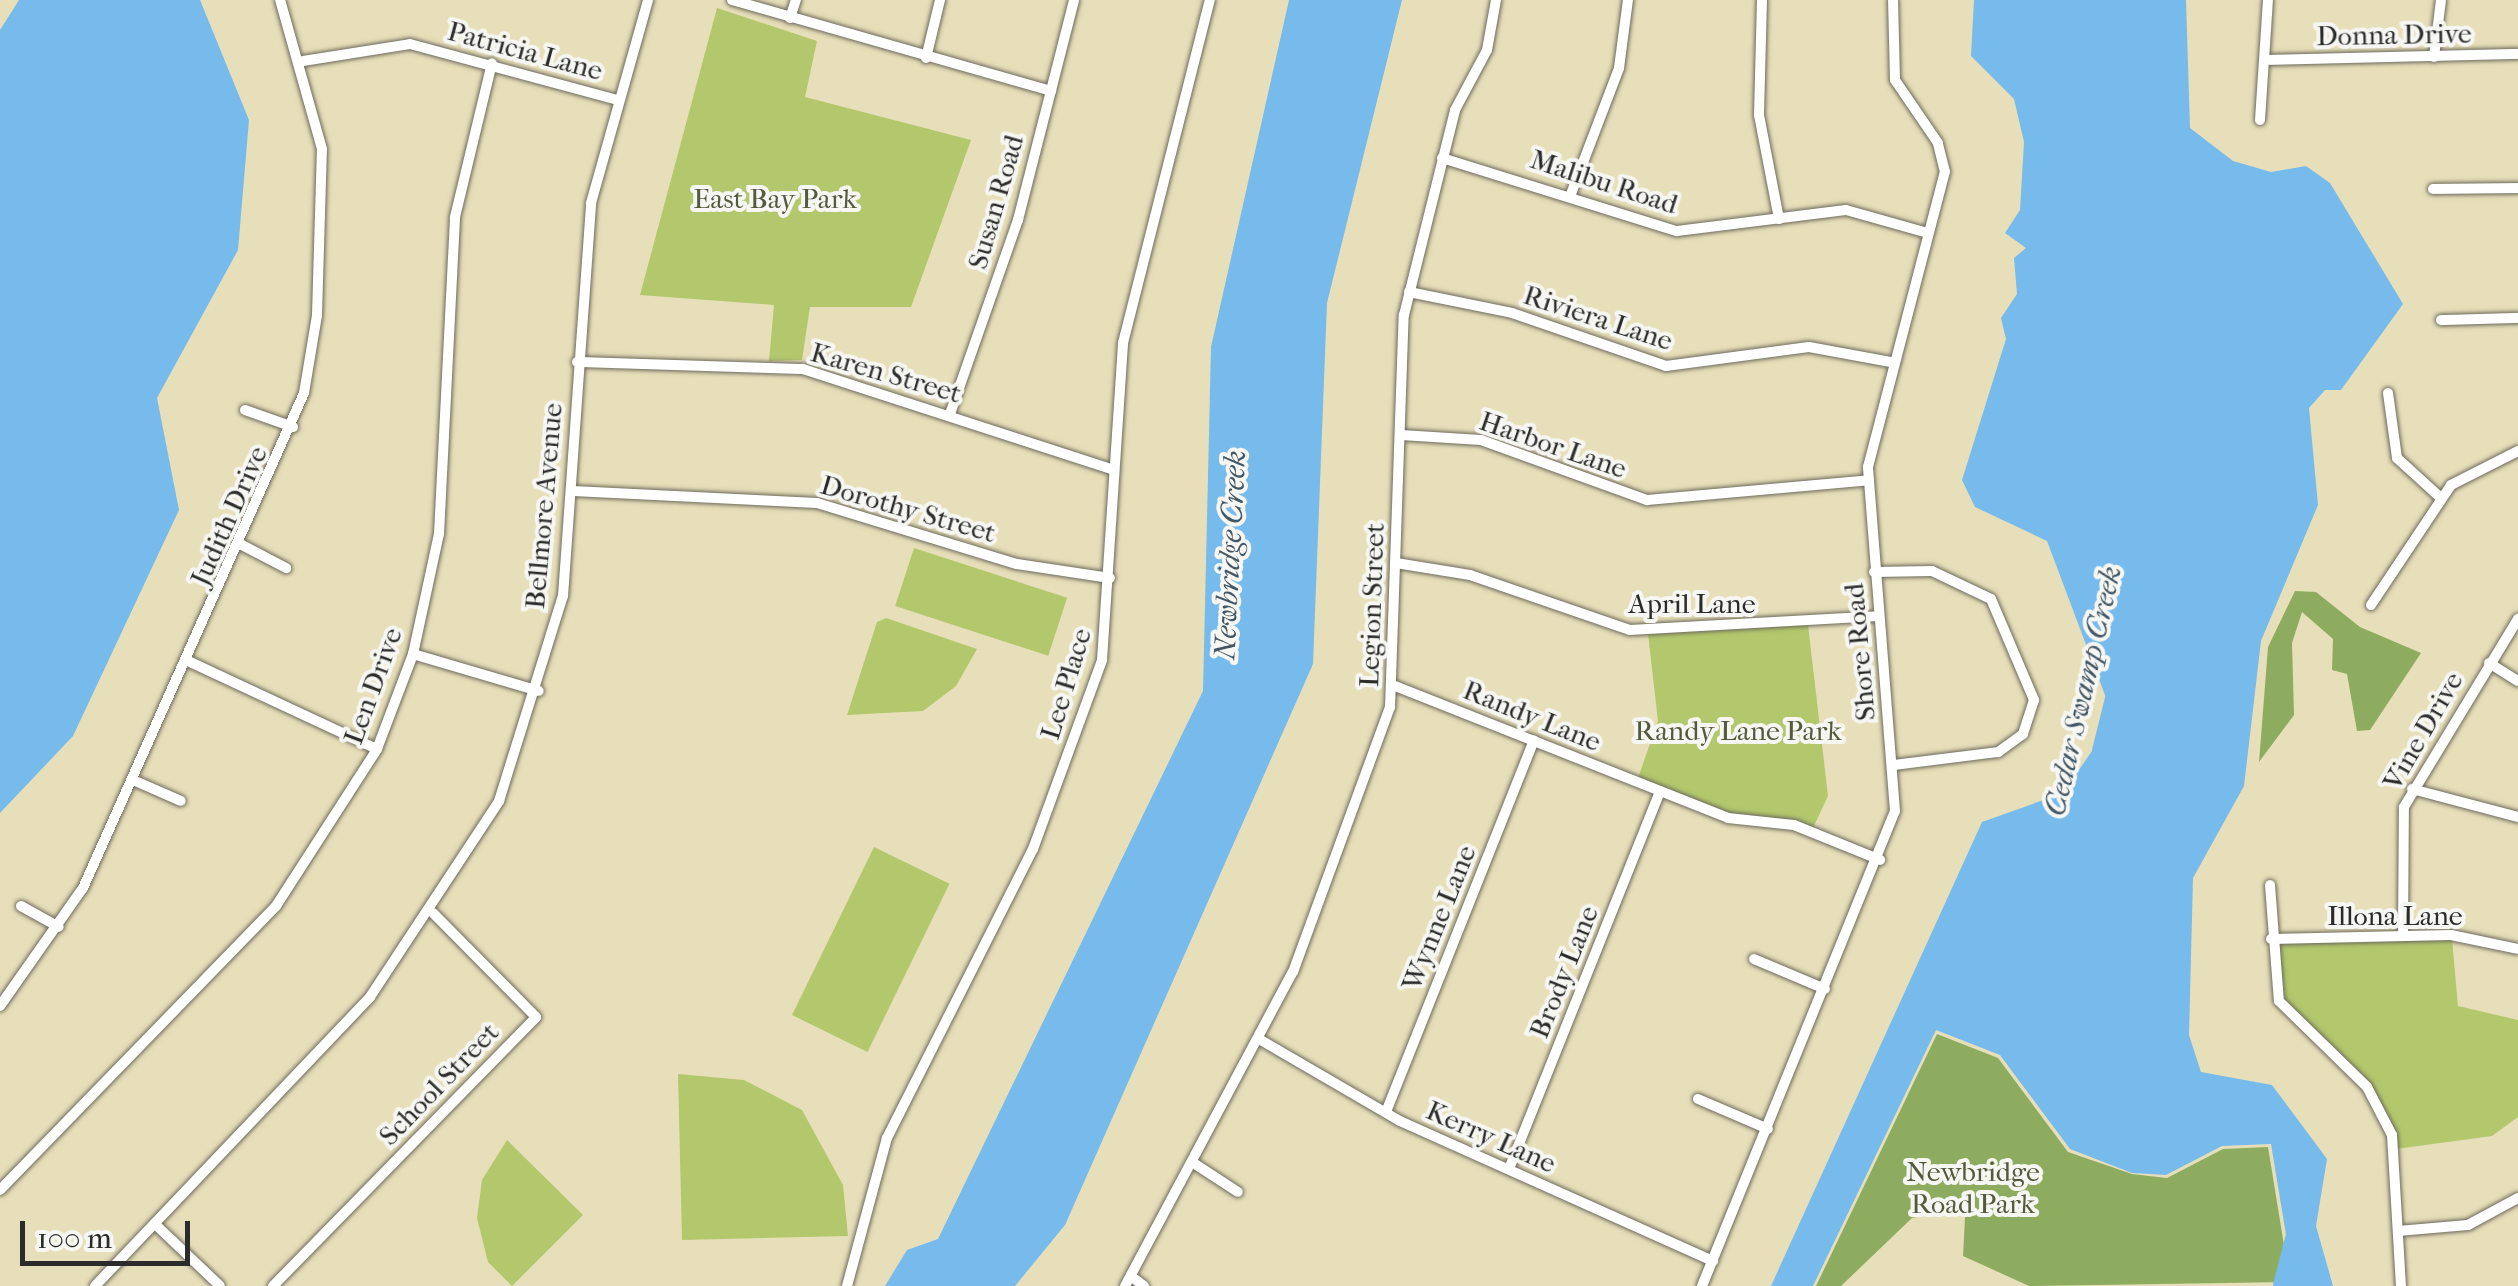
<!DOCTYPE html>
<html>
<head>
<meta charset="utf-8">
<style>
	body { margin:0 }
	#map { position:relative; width:2518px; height:1286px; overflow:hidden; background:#e7dfb9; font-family:"IM FELL French Canon",serif }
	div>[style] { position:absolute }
	.green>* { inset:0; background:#b3c86c; transform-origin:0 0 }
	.forest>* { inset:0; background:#8eac60 }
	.water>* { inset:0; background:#77baec }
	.river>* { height:20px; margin:-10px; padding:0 10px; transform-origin:10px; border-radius:10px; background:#77baec }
	.roads { filter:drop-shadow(0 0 2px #6d6a5d) drop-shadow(0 0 2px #6d6a5d) }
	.street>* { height:10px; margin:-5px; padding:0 5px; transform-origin:5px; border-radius:5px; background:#fff }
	span { translate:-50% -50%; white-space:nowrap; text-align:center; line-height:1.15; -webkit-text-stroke:8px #f6f6f2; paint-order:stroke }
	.street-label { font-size:28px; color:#2b2b2b }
	.park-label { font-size:28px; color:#545a3e }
	.water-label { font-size:30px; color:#425665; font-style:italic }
	.scale { position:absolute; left:20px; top:1221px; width:170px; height:45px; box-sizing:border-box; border:5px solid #2b2b2b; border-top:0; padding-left:12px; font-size:30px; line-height:35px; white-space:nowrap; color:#2b2b2b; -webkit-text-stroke:8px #f6f6f2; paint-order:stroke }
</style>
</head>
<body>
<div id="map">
	<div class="green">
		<div style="clip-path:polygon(717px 8px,817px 41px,805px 97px,971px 140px,911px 307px,810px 307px,802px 360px,769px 361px,774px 305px,640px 295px)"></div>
		<div style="left:914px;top:548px;width:161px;height:61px;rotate:18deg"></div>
		<div style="clip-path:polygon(886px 618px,977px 649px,956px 686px,923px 711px,847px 715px,877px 622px)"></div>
		<div style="clip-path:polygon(1808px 625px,1828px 796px,1813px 828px,1727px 814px,1638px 778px,1658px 721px,1648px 634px)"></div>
		<div style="left:874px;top:847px;width:84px;height:187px;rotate:26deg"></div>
		<div style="clip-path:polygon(2452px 939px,2458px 1006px,2518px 1020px,2518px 1117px,2492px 1136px,2396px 1149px,2388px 1117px,2281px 998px,2275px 951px,2284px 941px)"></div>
		<div style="clip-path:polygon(678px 1074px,744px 1080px,802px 1110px,843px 1185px,848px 1236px,682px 1240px)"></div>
		<div style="clip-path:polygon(507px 1140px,583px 1215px,512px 1286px,488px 1262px,477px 1218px,482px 1180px)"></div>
	</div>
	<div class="forest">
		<div style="clip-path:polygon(2295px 591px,2316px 592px,2360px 627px,2421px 653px,2370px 730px,2357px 731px,2347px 674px,2332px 670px,2333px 639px,2302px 612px,2292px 643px,2294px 715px,2259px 762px,2268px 647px)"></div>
		<div style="clip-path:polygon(1937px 1034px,1998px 1058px,2068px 1152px,2132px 1174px,2167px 1178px,2223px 1149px,2268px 1147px,2290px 1282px,2029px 1286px,1963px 1256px,1965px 1217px,1947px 1211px,1912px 1218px,1841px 1286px,1816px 1286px)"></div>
	</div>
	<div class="water">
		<div style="clip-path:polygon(19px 0,200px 0,249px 120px,238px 250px,157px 398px,179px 510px,73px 736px,0 813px,0 30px)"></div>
		<div style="clip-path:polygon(1289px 0,1402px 0,1327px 303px,1313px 664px,1065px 1225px,1015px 1286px,885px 1286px,907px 1250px,938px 1239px,1203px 691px,1211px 347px)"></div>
		<div style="clip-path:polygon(1974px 0,2186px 0,2190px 128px,2233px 161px,2271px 172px,2306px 166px,2330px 183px,2403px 304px,2341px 390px,2325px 390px,2309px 408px,2318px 505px,2261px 641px,2244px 786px,2193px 878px,2189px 1035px,2201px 1072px,2272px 1085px,2327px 1159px,2316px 1226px,2333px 1286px,2284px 1286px,2294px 1283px,2271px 1144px,2222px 1146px,2166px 1175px,2132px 1173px,2070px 1149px,2000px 1055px,1936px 1030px,1813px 1286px,1771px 1286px,1982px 822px,2063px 793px,2114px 719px,2047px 541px,1975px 507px,1962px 480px,2006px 339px,2001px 318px,2017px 294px,2014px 258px,2026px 248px,2005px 233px,2020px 210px,2024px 142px,2014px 99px,1971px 56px)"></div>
	</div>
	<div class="river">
		<div style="left:2102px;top:751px;width:66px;rotate:-76deg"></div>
		<div style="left:2283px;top:1286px;width:53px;rotate:-75.7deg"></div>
	</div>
	<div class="roads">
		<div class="street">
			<div style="left:732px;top:0;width:332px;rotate:15.9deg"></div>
			<div style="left:1762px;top:0;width:115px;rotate:91.5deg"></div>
			<div style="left:1759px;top:115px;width:106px;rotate:79.1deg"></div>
			<div style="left:790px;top:18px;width:19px;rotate:-72deg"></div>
			<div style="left:2434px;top:57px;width:57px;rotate:-83deg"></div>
			<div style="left:926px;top:58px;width:60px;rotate:-76.4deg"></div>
			<div style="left:2270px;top:60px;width:248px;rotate:-1.4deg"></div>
			<div style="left:303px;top:61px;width:108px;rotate:-9deg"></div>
			<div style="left:410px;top:44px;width:215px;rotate:15.1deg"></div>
			<div style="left:2260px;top:120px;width:120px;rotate:-86.2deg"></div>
			<div style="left:1442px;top:158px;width:246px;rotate:17.3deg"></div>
			<div style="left:1677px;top:231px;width:170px;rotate:-7.1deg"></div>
			<div style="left:1846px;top:210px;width:85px;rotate:15.7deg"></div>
			<div style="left:2433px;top:189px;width:85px;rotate:-0.7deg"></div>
			<div style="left:1571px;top:194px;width:135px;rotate:-69.1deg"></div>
			<div style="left:1619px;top:68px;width:69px;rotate:-82.5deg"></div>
			<div style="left:1409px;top:292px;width:105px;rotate:11.5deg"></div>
			<div style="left:1512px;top:313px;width:163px;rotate:19deg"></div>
			<div style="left:1666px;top:366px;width:144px;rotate:-7.6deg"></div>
			<div style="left:1809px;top:347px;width:83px;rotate:10.4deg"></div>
			<div style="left:2441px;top:320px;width:77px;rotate:-1.5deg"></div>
			<div style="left:577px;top:362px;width:226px;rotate:1.8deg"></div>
			<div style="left:803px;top:369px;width:327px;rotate:18deg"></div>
			<div style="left:2388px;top:393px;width:66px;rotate:82.1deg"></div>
			<div style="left:2397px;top:458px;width:59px;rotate:42.3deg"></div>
			<div style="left:245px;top:410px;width:51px;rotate:19.5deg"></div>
			<div style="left:950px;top:414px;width:206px;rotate:-70.7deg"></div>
			<div style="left:1018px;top:220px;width:227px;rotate:-75.7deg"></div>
			<div style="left:1401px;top:435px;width:80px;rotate:3.6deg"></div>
			<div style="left:1481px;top:440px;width:177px;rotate:19.9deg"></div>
			<div style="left:1647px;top:500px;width:223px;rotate:-5.1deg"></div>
			<div style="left:573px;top:491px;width:244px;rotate:2.8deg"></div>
			<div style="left:817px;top:503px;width:209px;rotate:17deg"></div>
			<div style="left:1017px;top:564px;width:94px;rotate:8.6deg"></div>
			<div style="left:242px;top:545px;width:50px;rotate:27.6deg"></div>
			<div style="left:1396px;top:563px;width:75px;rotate:9.2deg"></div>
			<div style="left:1470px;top:575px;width:169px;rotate:19deg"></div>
			<div style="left:1630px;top:630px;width:248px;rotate:-3.2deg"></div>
			<div style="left:1874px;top:572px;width:58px;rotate:-1deg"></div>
			<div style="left:1932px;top:571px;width:65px;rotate:25.4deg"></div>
			<div style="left:1991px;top:599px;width:110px;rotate:66.9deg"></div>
			<div style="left:2034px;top:700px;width:36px;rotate:108deg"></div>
			<div style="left:2023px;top:734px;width:31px;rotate:144deg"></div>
			<div style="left:1998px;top:752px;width:106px;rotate:172.9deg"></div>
			<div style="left:2371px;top:605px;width:144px;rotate:-56.3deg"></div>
			<div style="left:2451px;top:485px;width:75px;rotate:-26.9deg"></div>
			<div style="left:413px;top:654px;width:131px;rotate:16.4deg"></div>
			<div style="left:188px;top:661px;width:208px;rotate:25deg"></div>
			<div style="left:2489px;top:663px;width:34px;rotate:32deg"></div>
			<div style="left:1395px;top:686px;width:358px;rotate:21.6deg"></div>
			<div style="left:1728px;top:818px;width:66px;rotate:6.1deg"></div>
			<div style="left:1794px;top:825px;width:93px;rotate:22.1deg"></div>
			<div style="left:133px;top:780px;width:52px;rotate:23.6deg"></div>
			<div style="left:2412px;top:789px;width:110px;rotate:14.8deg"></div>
			<div style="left:2270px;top:885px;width:116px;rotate:85.6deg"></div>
			<div style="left:2279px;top:1001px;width:123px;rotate:44.3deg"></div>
			<div style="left:2367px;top:1087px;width:54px;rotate:62.5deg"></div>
			<div style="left:2392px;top:1135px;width:151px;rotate:86.6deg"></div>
			<div style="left:21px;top:906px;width:43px;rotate:28.9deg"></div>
			<div style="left:2403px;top:936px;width:129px;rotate:-89.6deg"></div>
			<div style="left:2404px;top:807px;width:220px;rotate:-58.8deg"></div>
			<div style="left:2271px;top:939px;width:180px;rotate:-1.3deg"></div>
			<div style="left:2451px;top:935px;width:68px;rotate:11.8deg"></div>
			<div style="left:1754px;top:959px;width:77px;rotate:22.9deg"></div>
			<div style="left:0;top:1006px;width:144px;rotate:-54.9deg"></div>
			<div style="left:83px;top:888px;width:542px;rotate:-65.94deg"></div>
			<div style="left:304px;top:393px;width:79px;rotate:-80.5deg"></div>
			<div style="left:317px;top:315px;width:166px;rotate:-88.3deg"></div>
			<div style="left:322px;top:149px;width:155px;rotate:-105.7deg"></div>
			<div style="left:1259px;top:1039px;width:163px;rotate:30.2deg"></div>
			<div style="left:1400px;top:1121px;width:343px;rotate:24.1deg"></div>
			<div style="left:1698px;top:1099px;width:76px;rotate:23.2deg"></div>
			<div style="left:1386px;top:1112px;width:400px;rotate:-68.3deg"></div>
			<div style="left:1195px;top:1164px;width:51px;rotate:33.1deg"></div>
			<div style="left:1509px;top:1169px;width:407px;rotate:-68.2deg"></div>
			<div style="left:0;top:1190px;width:396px;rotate:-45.8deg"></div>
			<div style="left:276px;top:906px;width:187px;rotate:-57.2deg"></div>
			<div style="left:377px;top:749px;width:102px;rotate:-69.2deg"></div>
			<div style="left:413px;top:654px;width:123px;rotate:-77.8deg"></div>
			<div style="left:439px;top:534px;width:317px;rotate:-87.1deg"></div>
			<div style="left:455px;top:217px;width:158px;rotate:-76.5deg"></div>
			<div style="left:156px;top:1225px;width:88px;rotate:43.6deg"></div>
			<div style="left:2398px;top:1231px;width:70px;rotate:-4.9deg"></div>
			<div style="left:2468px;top:1225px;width:57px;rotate:-28.4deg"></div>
			<div style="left:1132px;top:1277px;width:15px;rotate:37deg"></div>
			<div style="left:95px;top:1286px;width:399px;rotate:-46.4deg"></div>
			<div style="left:370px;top:997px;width:235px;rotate:-56.6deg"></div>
			<div style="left:499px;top:801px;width:215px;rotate:-72.7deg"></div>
			<div style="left:563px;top:596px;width:394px;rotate:-85.9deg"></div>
			<div style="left:591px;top:203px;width:211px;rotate:-74.3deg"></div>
			<div style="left:273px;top:1286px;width:376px;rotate:-45.6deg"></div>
			<div style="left:536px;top:1017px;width:146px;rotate:-134.7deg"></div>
			<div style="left:847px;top:1286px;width:153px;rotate:-74.9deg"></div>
			<div style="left:887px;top:1138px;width:324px;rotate:-63.2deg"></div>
			<div style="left:1033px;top:849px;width:201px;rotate:-69.9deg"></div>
			<div style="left:1102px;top:660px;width:318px;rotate:-86.2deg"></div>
			<div style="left:1123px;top:343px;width:354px;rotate:-75.8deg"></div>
			<div style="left:1125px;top:1286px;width:356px;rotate:-61.9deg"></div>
			<div style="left:1293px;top:972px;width:282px;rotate:-69.9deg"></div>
			<div style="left:1390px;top:707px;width:392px;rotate:-88deg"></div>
			<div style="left:1404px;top:315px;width:211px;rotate:-76deg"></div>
			<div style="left:1455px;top:110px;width:68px;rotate:-61.9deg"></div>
			<div style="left:1487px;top:50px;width:51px;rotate:-79.8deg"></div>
			<div style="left:1702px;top:1286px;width:513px;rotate:-67.89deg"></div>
			<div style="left:1895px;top:811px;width:345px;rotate:-94.5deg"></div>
			<div style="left:1868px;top:467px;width:305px;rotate:-75.4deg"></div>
			<div style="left:1945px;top:172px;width:30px;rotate:-104deg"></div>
			<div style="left:1938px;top:143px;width:76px;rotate:-124.3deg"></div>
			<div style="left:1895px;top:80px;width:80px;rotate:-91.4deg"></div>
		</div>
	</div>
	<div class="street-label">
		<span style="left:2394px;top:35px;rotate:-1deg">Donna Drive</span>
		<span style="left:525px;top:51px;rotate:15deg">Patricia Lane</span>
		<span style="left:1604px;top:182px;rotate:18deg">Malibu Road</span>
		<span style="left:996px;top:202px;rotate:-74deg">Susan Road</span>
		<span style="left:1598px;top:318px;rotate:18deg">Riviera Lane</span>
		<span style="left:886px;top:373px;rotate:16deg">Karen Street</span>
		<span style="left:1553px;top:445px;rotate:19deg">Harbor Lane</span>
		<span style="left:544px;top:506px;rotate:-85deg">Bellmore Avenue</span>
		<span style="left:908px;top:509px;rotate:16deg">Dorothy Street</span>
		<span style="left:229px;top:516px;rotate:-66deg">Judith Drive</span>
		<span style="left:1692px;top:604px">April Lane</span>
		<span style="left:1372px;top:605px;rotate:-88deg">Legion Street</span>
		<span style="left:1860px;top:652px;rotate:-95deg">Shore Road</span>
		<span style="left:1066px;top:684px;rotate:-73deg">Lee Place</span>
		<span style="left:373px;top:686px;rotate:-70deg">Len Drive</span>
		<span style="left:1532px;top:716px;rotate:22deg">Randy Lane</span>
		<span style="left:2423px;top:731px;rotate:-60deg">Vine Drive</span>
		<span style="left:2395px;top:916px">Illona Lane</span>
		<span style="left:1439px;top:918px;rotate:-68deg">Wynne Lane</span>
		<span style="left:1564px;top:972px;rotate:-68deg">Brody Lane</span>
		<span style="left:439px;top:1084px;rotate:-46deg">School Street</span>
		<span style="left:1491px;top:1137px;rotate:24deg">Kerry Lane</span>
	</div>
	<div class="park-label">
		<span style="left:775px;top:199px">East Bay Park</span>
		<span style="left:1738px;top:731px">Randy Lane Park</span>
		<span style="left:1973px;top:1188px">Newbridge<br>Road Park</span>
	</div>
	<div class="water-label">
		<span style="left:1231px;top:555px;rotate:-87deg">Newbridge Creek</span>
		<span style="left:2084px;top:691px;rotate:-77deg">Cedar Swamp Creek</span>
	</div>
	<div class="scale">100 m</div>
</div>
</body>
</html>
